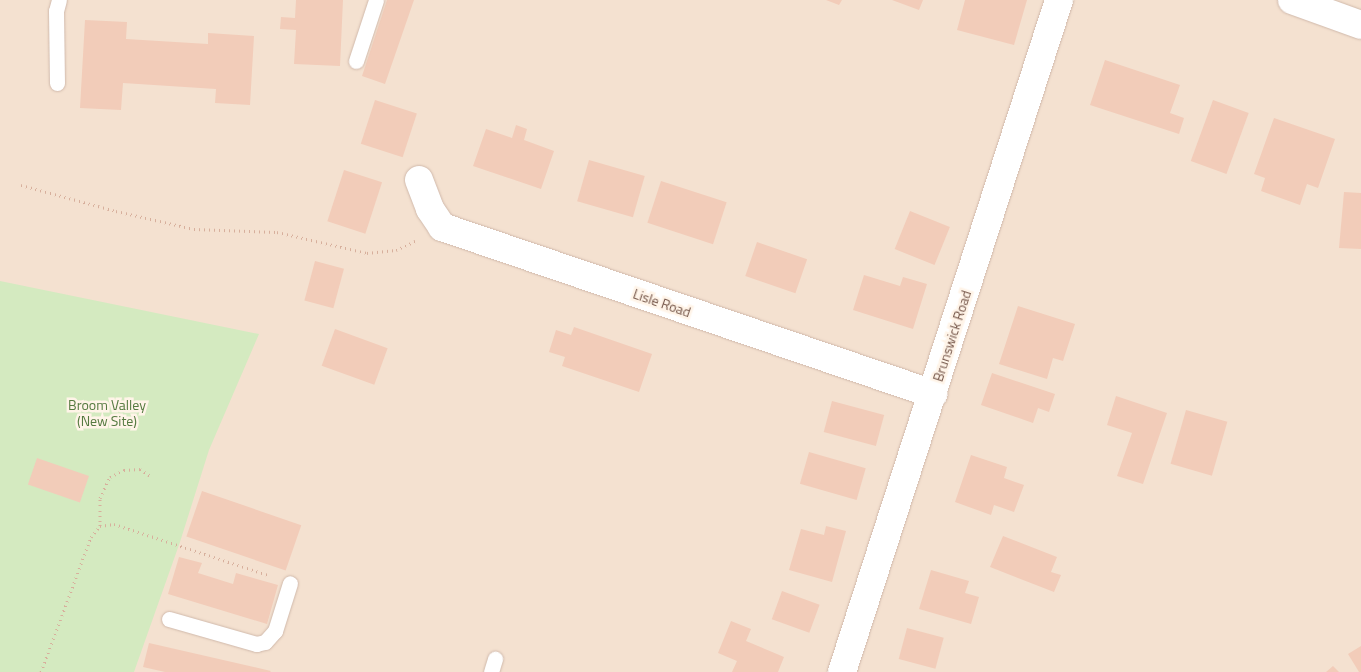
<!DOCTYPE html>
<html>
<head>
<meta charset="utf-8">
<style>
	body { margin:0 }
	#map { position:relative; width:1361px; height:672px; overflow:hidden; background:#fcf0e2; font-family:"Titillium Web",sans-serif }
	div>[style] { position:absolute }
	.residential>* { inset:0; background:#f4e1d0; transform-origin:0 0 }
	.green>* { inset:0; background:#d4eac0 }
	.building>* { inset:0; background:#f2ccb9; transform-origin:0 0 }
	.path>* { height:3px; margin-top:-1.5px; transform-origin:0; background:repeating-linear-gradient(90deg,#d7af9c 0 1px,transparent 0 5px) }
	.roads { filter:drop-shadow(0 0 1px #d0b9ab) drop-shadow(0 0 1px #d0b9ab) }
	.service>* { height:15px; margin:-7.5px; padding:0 7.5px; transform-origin:7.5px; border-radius:7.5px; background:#fff }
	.minor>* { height:28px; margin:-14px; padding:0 14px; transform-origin:14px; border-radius:14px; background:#fff }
	.secondary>* { height:28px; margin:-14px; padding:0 14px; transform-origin:14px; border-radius:14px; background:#fff }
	span { translate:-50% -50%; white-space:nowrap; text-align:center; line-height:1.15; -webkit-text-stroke:5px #fff4e8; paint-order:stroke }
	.street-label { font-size:14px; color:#745548 }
	.park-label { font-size:14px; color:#557a40 }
</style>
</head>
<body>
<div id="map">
	<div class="residential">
		<div style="left:0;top:0;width:1361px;height:672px"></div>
	</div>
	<div class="green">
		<div style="clip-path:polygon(0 281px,259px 334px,209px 450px,180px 542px,134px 672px,0 672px)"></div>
	</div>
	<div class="building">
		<div style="clip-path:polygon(296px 0,343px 0,340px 66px,294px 64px,296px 30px,280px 29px,281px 17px,295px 18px)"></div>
		<div style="clip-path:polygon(387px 0,414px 0,385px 84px,362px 76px)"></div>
		<div style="clip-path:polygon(826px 0,842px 0,839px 5px)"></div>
		<div style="clip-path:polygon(892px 0,923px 0,919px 10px)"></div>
		<div style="clip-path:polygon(965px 0,1027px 0,1014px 45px,957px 30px)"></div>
		<div style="clip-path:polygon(85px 20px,127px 22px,126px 39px,208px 44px,208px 33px,254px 36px,250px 105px,215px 103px,216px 89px,123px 83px,121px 110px,80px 108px)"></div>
		<div style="clip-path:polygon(1105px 60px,1180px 85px,1170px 113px,1184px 118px,1179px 134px,1090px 105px)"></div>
		<div style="left:375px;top:100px;width:44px;height:46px;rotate:18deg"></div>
		<div style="left:1213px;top:100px;width:38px;height:65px;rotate:20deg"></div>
		<div style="clip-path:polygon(1274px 118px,1335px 139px,1318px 188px,1307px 184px,1300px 205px,1261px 191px,1265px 178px,1254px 174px)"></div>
		<div style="clip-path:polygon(516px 125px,527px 129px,524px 140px,554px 151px,541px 189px,473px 166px,486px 129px,512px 138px)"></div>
		<div style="left:589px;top:160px;width:58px;height:43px;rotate:16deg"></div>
		<div style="left:344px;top:170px;width:40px;height:54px;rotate:18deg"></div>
		<div style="left:661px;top:181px;width:69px;height:44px;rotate:18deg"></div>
		<div style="clip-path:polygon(1344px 192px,1361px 193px,1361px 249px,1339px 248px)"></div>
		<div style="left:910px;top:211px;width:43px;height:41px;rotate:22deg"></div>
		<div style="left:757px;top:242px;width:53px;height:36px;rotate:19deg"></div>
		<div style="left:315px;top:261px;width:30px;height:41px;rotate:15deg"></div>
		<div style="clip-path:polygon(864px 275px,900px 286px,903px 277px,927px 284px,913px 329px,853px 310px)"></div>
		<div style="clip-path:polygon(1018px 306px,1075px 324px,1063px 361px,1053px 358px,1047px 379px,999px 364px)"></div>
		<div style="clip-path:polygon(574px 327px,652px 354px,639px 392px,562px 366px,565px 357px,549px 352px,556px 330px,571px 335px)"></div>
		<div style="left:335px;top:329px;width:56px;height:39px;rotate:20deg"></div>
		<div style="clip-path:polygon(992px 373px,1055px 394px,1049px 412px,1038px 408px,1033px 423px,981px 405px)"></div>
		<div style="clip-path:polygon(1116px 396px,1167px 413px,1143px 484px,1117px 476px,1132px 433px,1107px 425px)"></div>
		<div style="left:832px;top:401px;width:54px;height:32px;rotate:15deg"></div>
		<div style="left:1186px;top:410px;width:43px;height:56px;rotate:16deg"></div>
		<div style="left:809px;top:452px;width:59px;height:33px;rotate:16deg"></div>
		<div style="clip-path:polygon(971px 455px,1007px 467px,1004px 478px,1024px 485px,1014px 512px,994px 505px,991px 515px,955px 502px)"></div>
		<div style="left:37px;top:458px;width:55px;height:28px;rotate:19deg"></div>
		<div style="left:202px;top:491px;width:105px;height:48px;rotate:19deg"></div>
		<div style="clip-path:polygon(826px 526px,846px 531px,832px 582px,789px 570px,801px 529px,824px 535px)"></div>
		<div style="clip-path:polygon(1003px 536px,1057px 557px,1051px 572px,1061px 575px,1054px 592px,990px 567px)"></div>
		<div style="clip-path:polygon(179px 557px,202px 563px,198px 573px,233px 584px,236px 573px,278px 585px,267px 624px,168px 594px)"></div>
		<div style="clip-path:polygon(931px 570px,969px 581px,965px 593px,979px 597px,971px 624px,919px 609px)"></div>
		<div style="left:782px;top:591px;width:40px;height:30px;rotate:20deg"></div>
		<div style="clip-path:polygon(731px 621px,751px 629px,746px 641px,784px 657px,778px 672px,732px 672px,737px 661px,718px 653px)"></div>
		<div style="left:907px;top:628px;width:38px;height:32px;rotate:15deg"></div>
		<div style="clip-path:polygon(149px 643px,271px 671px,270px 672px,165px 672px,143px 667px)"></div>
		<div style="clip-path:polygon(1361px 646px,1361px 672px,1359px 672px,1348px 654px)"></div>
		<div style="clip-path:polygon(1333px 666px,1339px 672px,1326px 672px)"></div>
	</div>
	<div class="path">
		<div style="left:21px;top:185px;width:98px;rotate:15.3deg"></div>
		<div style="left:116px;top:211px;width:80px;rotate:13deg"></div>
		<div style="left:194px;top:229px;width:83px;rotate:2.1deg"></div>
		<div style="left:277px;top:232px;width:92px;rotate:13.1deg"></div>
		<div style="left:367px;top:253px;width:29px;rotate:-6deg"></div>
		<div style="left:396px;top:250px;width:23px;rotate:-25deg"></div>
		<div style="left:100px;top:526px;width:28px;rotate:-90deg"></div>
		<div style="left:100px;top:498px;width:23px;rotate:-65deg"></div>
		<div style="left:110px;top:477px;width:16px;rotate:-27deg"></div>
		<div style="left:124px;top:470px;width:16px;rotate:-4deg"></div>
		<div style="left:140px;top:469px;width:14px;rotate:34deg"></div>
		<div style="left:41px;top:672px;width:144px;rotate:-69.7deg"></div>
		<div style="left:91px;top:537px;width:14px;rotate:-51deg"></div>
		<div style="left:100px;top:526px;width:14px;rotate:-8deg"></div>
		<div style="left:114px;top:524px;width:162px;rotate:18.3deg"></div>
	</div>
	<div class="roads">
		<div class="service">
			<div style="left:356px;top:61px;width:64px;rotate:-71.8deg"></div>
			<div style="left:57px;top:83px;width:72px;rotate:-90.8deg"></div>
			<div style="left:56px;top:11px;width:11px;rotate:-75deg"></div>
			<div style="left:169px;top:619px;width:91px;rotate:16deg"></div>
			<div style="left:256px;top:644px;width:9px;rotate:-13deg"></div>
			<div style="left:265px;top:642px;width:15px;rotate:-48deg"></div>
			<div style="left:275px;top:631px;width:50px;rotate:-72.6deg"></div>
			<div style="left:491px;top:672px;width:14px;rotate:-73deg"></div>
		</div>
		<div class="minor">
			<div style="left:419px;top:180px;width:31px;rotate:69deg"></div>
			<div style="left:430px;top:209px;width:22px;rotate:56deg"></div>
			<div style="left:442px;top:227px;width:519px;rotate:18.78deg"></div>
			<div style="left:842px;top:672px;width:706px;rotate:-72.1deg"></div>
		</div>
		<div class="secondary">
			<div style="left:1292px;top:0;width:73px;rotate:19.9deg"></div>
		</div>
	</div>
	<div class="street-label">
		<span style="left:662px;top:303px;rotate:19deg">Lisle Road</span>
		<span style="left:952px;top:336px;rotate:-72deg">Brunswick Road</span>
	</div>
	<div class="park-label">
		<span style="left:107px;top:413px">Broom Valley<br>(New Site)</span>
	</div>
</div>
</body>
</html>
